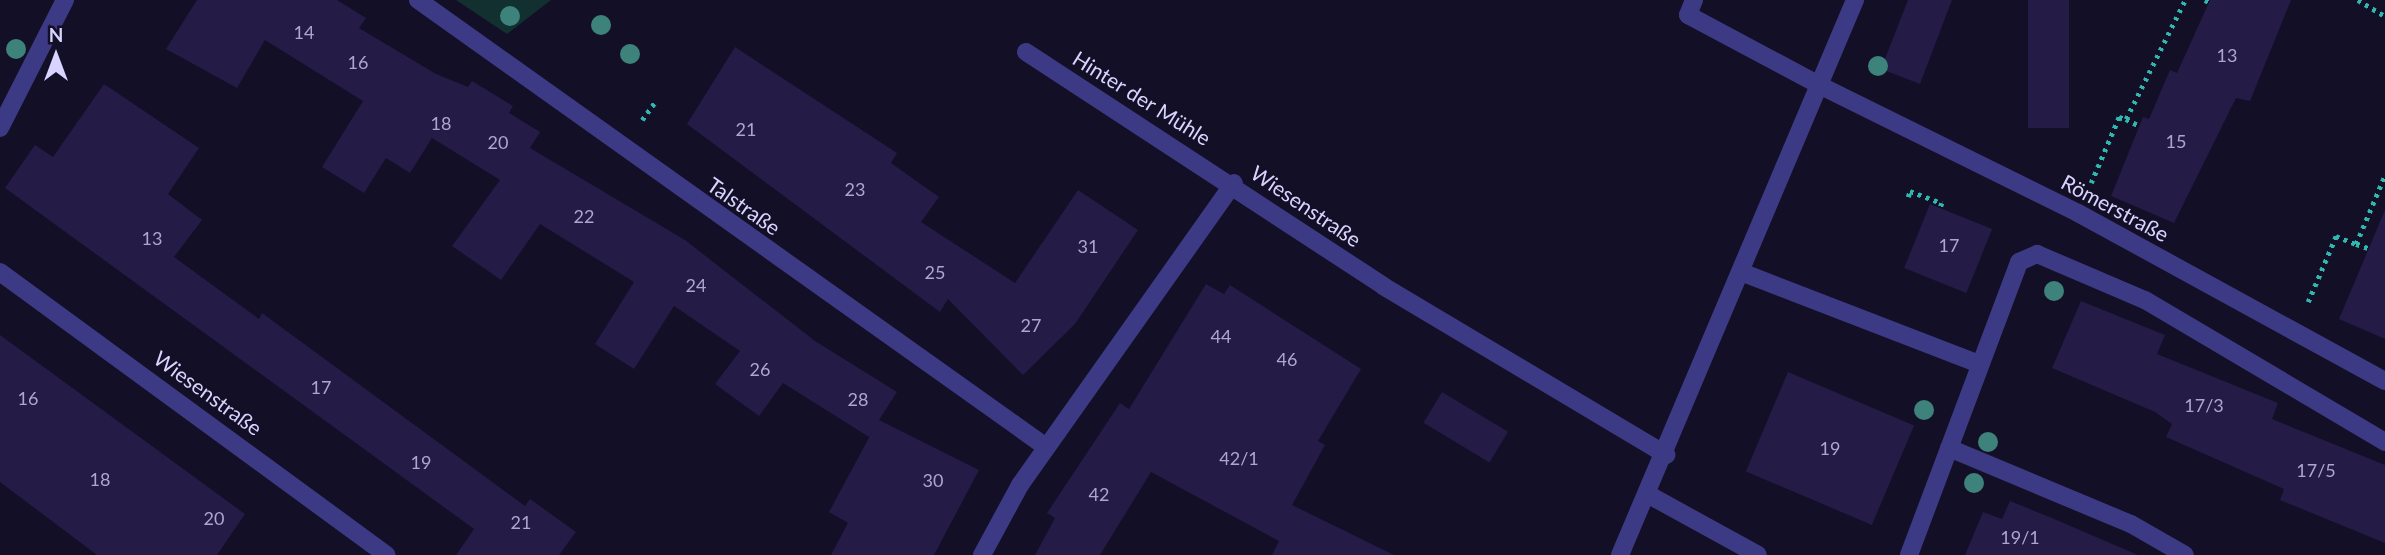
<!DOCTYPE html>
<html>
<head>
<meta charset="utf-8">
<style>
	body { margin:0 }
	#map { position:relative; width:2385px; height:555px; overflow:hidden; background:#130f26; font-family:Lato,sans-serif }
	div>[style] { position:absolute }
	.green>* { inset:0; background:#12302f }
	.building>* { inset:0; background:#241b47; transform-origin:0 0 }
	.path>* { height:4.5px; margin-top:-2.25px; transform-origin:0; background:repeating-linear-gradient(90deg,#2fb8b0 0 3.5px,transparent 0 8.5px) }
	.lane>* { height:18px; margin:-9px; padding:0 9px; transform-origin:9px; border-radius:9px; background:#3d3a85 }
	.street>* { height:18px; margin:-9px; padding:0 9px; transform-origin:9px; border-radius:9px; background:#3d3a85 }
	.trees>* { width:20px; height:20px; margin:-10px; border-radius:50%; background:#3d827b }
	span { translate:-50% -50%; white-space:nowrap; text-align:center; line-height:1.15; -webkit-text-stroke:5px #130f26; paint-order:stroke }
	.number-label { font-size:18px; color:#aca6d1 }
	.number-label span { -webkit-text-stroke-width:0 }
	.street-label { font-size:21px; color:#d9d4ff }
	.north { position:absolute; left:21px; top:21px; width:70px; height:70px; -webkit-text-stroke:5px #130f26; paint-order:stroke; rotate:0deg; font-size:19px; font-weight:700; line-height:28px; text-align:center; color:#d9d4ff }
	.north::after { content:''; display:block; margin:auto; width:24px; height:32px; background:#d9d4ff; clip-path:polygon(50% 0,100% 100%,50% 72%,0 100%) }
</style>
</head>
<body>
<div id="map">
	<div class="green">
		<div style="clip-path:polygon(456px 0,551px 0,507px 34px)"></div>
	</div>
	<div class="building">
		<div style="clip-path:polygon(197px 0,337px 0,366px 18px,359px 28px,436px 74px,468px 87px,472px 81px,513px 106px,509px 113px,540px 132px,530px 148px,685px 240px,815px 341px,897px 392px,879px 420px,979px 470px,934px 555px,831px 555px,848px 523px,829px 512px,872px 432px,869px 437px,783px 383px,759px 416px,715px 384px,740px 351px,674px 306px,634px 369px,595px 344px,634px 282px,540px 224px,501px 280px,452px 246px,500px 180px,432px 138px,410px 173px,386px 158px,364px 193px,322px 167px,363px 101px,265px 40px,237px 88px,166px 49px)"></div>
		<div style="clip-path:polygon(1908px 0,1952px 0,1920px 84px,1881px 69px)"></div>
		<div style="left:2028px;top:0;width:41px;height:128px"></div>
		<div style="clip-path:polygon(2210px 0,2291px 0,2250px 101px,2236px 98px,2174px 223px,2111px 196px,2143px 117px,2149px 119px,2170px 70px,2177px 73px)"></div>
		<div style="clip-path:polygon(735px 47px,897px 153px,891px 163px,939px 197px,921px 222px,1015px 283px,1078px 190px,1138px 230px,1075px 324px,1023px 375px,948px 299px,940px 312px,687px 124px)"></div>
		<div style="clip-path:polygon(104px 84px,199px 148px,168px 194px,202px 220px,174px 257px,259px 319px,262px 313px,525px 506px,530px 499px,576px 532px,559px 555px,456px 555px,474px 529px,5px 188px,35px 145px,53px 157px)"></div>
		<div style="left:1930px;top:204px;width:67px;height:69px;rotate:22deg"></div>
		<div style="clip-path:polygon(2385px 210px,2385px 339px,2339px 319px)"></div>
		<div style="clip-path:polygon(1206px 284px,1224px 294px,1230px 285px,1361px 369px,1318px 441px,1325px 445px,1292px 505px,1394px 555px,1272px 555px,1279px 541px,1151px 472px,1100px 555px,1035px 555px,1055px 518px,1047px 513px,1120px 403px,1129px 409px)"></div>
		<div style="clip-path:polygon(2081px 301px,2165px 335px,2157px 354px,2278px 403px,2272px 419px,2385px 465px,2385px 543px,2280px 500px,2284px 489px,2166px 437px,2172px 424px,2155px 412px,2052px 368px)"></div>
		<div style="clip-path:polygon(0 335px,245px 514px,217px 555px,97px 555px,0 482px)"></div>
		<div style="left:1788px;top:372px;width:137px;height:108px;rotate:23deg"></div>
		<div style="left:1442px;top:392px;width:77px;height:36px;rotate:31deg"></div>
		<div style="clip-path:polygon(2010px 501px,2052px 518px,2138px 555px,1965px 555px,1983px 512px,2002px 519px)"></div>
	</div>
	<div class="path">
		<div style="left:2205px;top:0;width:4px;rotate:27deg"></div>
		<div style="left:2358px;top:0;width:31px;rotate:31deg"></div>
		<div style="left:2126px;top:119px;width:16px;rotate:27deg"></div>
		<div style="left:642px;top:120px;width:24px;rotate:-54deg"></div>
		<div style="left:2091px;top:183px;width:72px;rotate:-67deg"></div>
		<div style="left:2119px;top:117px;width:7px;rotate:16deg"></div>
		<div style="left:2126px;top:119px;width:133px;rotate:-63.6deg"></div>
		<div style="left:1908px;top:197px;width:6px;rotate:-72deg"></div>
		<div style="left:1910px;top:191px;width:34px;rotate:21deg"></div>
		<div style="left:1942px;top:203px;width:6px;rotate:108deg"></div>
		<div style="left:2356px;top:244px;width:13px;rotate:18deg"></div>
		<div style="left:2308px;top:302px;width:72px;rotate:-67deg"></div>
		<div style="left:2336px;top:236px;width:22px;rotate:22deg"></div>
		<div style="left:2356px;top:244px;width:75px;rotate:-67.2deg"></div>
	</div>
	<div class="lane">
		<div style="left:1694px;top:0;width:16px;rotate:112deg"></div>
		<div style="left:1688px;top:15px;width:149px;rotate:28.1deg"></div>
	</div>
	<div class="street">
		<div style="left:418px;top:0;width:771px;rotate:35.44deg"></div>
		<div style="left:1026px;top:52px;width:427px;rotate:33.2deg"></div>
		<div style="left:1383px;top:286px;width:330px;rotate:30.8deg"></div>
		<div style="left:1819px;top:85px;width:289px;rotate:26.3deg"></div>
		<div style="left:2078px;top:213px;width:350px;rotate:28.7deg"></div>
		<div style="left:0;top:128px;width:144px;rotate:-63.1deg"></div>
		<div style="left:0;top:272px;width:479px;rotate:36.2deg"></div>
		<div style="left:1741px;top:272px;width:255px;rotate:21.1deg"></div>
		<div style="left:1949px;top:448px;width:197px;rotate:22.7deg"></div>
		<div style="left:2131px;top:524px;width:62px;rotate:29.9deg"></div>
		<div style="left:1649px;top:495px;width:124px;rotate:28.8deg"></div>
		<div style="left:982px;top:555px;width:80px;rotate:-61.5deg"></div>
		<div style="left:1020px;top:485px;width:370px;rotate:-54.7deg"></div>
		<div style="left:1620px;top:555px;width:603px;rotate:-67.05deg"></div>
		<div style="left:1909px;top:555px;width:313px;rotate:-69.4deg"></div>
		<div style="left:2019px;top:262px;width:20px;rotate:-24deg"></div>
		<div style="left:2037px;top:254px;width:117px;rotate:23.1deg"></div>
		<div style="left:2145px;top:300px;width:279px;rotate:30.6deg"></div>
	</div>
	<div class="trees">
		<div style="left:510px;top:16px"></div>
		<div style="left:601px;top:25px"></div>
		<div style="left:16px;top:49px"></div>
		<div style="left:630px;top:54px"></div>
		<div style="left:1878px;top:66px"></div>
		<div style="left:2054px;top:291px"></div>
		<div style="left:1924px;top:410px"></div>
		<div style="left:1988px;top:442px"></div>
		<div style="left:1974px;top:483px"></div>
	</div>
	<div class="number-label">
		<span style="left:304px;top:32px">14</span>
		<span style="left:2227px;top:55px">13</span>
		<span style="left:358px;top:62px">16</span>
		<span style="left:441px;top:123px">18</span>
		<span style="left:746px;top:129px">21</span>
		<span style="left:2176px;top:141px">15</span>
		<span style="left:498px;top:142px">20</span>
		<span style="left:855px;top:189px">23</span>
		<span style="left:584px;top:216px">22</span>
		<span style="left:152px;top:238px">13</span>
		<span style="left:1949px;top:245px">17</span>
		<span style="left:1088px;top:246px">31</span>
		<span style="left:935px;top:272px">25</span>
		<span style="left:696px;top:285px">24</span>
		<span style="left:1031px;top:325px">27</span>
		<span style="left:1221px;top:336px">44</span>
		<span style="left:1287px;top:359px">46</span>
		<span style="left:760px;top:369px">26</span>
		<span style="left:321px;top:387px">17</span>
		<span style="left:28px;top:398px">16</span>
		<span style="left:858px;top:399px">28</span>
		<span style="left:2204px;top:405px">17/3</span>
		<span style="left:1830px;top:448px">19</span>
		<span style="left:1239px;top:458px">42/1</span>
		<span style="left:421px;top:462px">19</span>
		<span style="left:2316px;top:470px">17/5</span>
		<span style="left:100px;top:479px">18</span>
		<span style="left:933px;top:480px">30</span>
		<span style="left:1099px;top:494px">42</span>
		<span style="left:214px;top:518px">20</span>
		<span style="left:521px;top:522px">21</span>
		<span style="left:2020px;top:537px">19/1</span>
	</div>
	<div class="street-label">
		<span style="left:1142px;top:98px;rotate:32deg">Hinter der Mühle</span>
		<span style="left:744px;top:206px;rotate:35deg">Talstraße</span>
		<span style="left:1306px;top:206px;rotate:34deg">Wiesenstraße</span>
		<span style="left:2115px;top:208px;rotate:28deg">Römerstraße</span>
		<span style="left:208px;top:393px;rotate:36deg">Wiesenstraße</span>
	</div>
	<div class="north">N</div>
</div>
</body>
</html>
